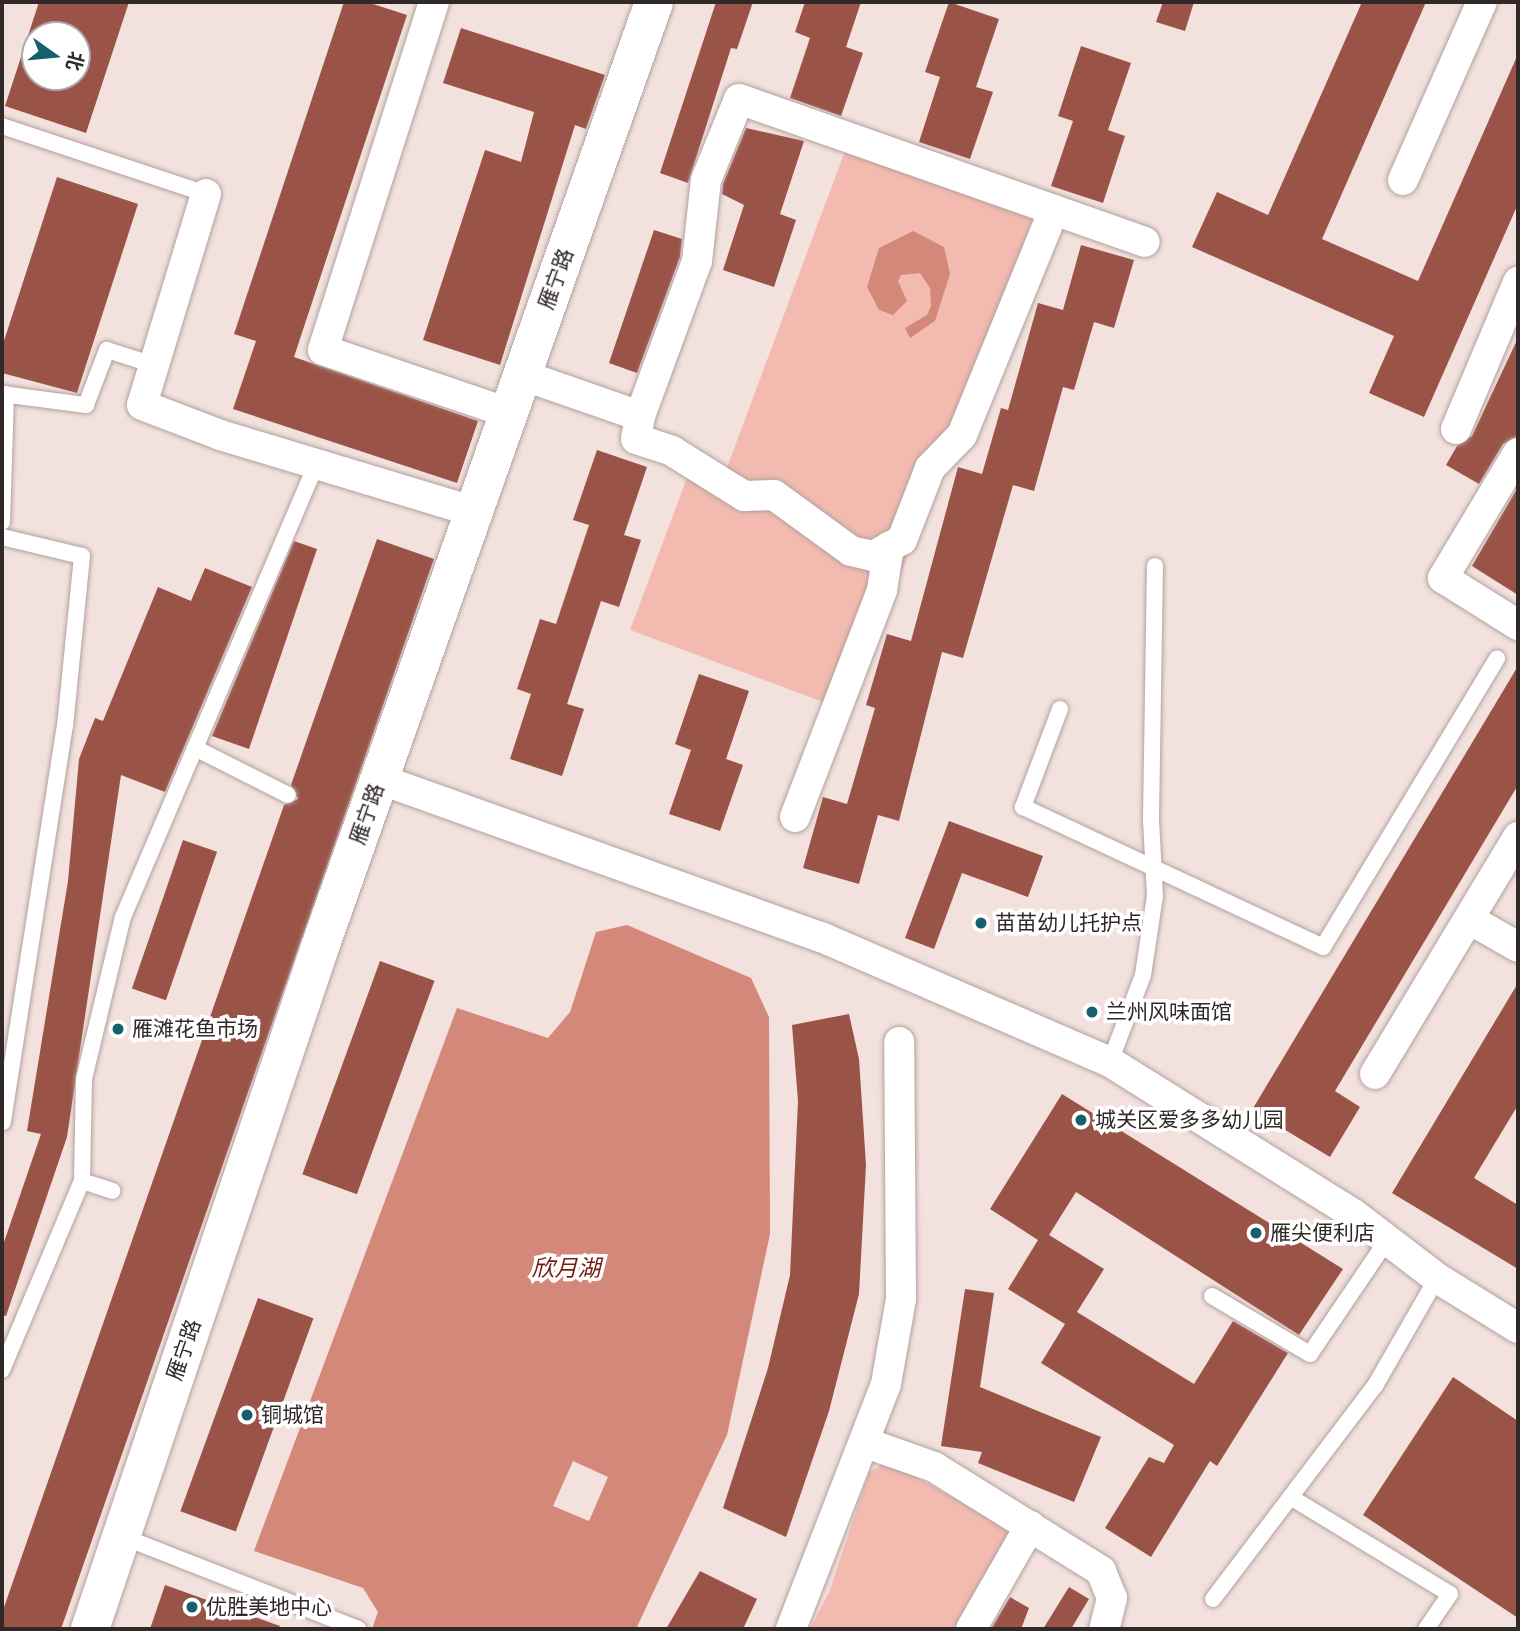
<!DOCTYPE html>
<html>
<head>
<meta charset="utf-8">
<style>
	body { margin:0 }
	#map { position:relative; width:1520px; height:1631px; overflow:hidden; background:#f3e1de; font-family:Arial,"Noto Sans SC",sans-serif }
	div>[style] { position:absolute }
	.green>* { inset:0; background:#f3bbb0 }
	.water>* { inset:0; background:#d4887a }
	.building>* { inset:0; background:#9a5347; transform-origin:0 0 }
	.roads { filter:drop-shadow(0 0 2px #b2a19e) drop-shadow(0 0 2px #b2a19e) }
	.lane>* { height:16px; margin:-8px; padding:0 8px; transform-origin:8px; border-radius:8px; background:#fff }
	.street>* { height:30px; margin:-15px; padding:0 15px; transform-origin:15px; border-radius:15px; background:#fff }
	.secondary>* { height:38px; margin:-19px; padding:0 19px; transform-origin:19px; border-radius:19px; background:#fff }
	.dots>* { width:19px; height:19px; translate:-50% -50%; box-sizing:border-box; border:4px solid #fff; border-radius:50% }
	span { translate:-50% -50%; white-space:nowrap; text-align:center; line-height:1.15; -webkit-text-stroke:7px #fff; paint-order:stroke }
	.street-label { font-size:21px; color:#302928 }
	.poi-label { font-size:21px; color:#302928 }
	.left { translate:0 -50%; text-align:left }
	.water-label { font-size:23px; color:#741a0e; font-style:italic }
	.frame { position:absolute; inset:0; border:4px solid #302928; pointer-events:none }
	.north { position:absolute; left:21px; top:21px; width:70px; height:70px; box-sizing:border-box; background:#fff; border:2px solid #aca9a9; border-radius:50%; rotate:105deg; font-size:19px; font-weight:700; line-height:28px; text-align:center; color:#302928 }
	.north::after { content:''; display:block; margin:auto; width:24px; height:32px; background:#14606c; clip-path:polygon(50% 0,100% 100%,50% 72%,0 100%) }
</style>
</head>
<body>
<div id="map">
	<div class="green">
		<div style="clip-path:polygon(848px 143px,1035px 212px,889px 606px,834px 706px,630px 630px,694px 459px,726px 470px)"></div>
		<div style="clip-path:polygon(888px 1462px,1014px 1531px,957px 1629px,810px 1629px,830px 1590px,869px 1472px)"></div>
	</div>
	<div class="water">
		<div style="clip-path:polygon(913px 231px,944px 247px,950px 274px,935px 321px,910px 338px,905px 328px,927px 315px,931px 306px,930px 288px,920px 273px,901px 275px,898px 281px,907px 301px,893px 315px,879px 310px,867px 287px,879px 248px)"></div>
		<div style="clip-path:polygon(evenodd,627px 925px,751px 978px,769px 1017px,770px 1234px,727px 1435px,636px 1629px,372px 1629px,378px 1612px,363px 1588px,254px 1551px,457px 1008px,548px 1038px,570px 1012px,596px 932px,627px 925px,573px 1461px,608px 1477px,589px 1521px,553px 1506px,573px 1461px)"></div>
	</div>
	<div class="building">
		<div style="clip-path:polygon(evenodd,39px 2px,129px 2px,86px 133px,5px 106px,39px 2px,35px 35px,77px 35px,77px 77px,35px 77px,35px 35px)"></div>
		<div style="clip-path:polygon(344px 2px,367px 2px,407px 15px,294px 357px,478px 421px,457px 483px,233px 409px,256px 341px,234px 334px)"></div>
		<div style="clip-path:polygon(716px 2px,753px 2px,737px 49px,731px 48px,688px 183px,660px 173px)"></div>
		<div style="clip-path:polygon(805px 2px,861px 2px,846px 47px,863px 53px,841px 116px,790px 98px,810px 38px,795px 32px)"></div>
		<div style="clip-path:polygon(949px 2px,999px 19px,976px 87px,993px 92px,970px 159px,919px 142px,940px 77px,925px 72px)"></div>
		<div style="clip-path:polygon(1163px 2px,1194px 2px,1185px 31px,1156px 22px)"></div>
		<div style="clip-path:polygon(1362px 2px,1426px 2px,1322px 239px,1418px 281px,1518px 54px,1518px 204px,1424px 417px,1369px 393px,1394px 336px,1192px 247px,1217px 192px,1268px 215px)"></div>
		<div style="clip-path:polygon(461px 28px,605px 75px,586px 129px,575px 125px,500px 365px,423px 340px,485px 150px,521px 162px,534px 112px,443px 83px)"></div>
		<div style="clip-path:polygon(1081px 46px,1131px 63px,1108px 130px,1125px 136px,1103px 203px,1051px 186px,1073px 121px,1058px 116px)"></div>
		<div style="clip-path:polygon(746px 128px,804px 141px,780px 214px,796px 220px,774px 287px,723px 270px,744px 205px,722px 194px,723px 184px)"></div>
		<div style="clip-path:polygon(57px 177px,138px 204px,77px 393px,2px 373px,2px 347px)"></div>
		<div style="clip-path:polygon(654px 230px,682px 239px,680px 257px,637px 373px,609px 363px)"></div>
		<div style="clip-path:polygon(1081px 245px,1134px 260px,1114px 328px,1094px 322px,1074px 390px,1063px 387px,1034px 491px,1013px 485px,963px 658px,942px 652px,899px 821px,878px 815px,859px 884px,803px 868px,823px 797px,847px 804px,875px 708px,866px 705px,887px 634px,911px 641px,958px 467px,982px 474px,1001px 408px,1008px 410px,1038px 303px,1063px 310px)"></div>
		<div style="clip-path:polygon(1518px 338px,1518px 436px,1503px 444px,1479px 484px,1446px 465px,1457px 446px,1472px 436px)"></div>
		<div style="clip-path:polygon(597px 450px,647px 467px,624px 535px,641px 540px,619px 607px,601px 601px,567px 704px,584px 709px,562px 776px,510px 759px,531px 694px,517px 689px,540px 619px,556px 624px,589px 525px,573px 520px)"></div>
		<div style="clip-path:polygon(1518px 487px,1518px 595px,1472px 566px)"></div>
		<div style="clip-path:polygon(377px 539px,434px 559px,61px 1629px,2px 1629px,2px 1613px,284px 805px,298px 799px,291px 785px)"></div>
		<div style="clip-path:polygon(294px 541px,317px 549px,249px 749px,212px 736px)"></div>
		<div style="clip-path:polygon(205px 568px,252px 587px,165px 792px,121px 775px,67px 1137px,6px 1316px,2px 1315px,2px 1248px,41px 1134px,27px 1131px,68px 881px,79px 759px,95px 718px,103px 721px,158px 587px,191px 601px)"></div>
		<div style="clip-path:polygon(1518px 666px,1518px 785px,1335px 1091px,1360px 1107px,1330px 1157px,1252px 1110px)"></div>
		<div style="clip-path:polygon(699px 674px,749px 691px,726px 759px,743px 765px,720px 831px,669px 814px,691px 750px,675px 744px)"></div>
		<div style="clip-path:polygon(949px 821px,1043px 856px,1028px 897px,962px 873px,934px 949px,905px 938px)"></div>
		<div style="left:183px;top:840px;width:36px;height:157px;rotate:19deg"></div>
		<div style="left:380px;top:961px;width:58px;height:227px;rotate:20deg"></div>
		<div style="clip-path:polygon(1518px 983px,1518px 1105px,1474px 1178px,1518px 1205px,1518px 1269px,1392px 1193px)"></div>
		<div style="clip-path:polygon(849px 1014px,859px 1059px,866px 1165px,859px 1294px,829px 1411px,786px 1537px,723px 1508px,768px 1368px,790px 1275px,798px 1101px,792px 1025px)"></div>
		<div style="clip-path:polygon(1062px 1094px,1343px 1269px,1299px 1335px,1076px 1192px,1049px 1235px,1104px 1269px,1077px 1312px,1194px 1384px,1233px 1321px,1288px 1353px,1217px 1466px,1210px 1461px,1151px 1557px,1105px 1528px,1149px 1457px,1164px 1463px,1174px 1445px,1041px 1363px,1065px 1324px,1008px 1289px,1038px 1240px,990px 1209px)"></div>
		<div style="clip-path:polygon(965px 1289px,994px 1293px,980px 1387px,1101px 1437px,1074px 1502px,978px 1463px,982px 1452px,941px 1446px)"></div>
		<div style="left:258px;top:1298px;width:59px;height:227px;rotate:20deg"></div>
		<div style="clip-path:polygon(1453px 1377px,1518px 1421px,1518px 1618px,1363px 1515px)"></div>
		<div style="clip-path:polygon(700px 1571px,757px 1599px,743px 1629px,666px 1629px)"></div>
		<div style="clip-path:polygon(165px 1585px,280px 1626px,279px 1629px,150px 1629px)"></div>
		<div style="clip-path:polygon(1069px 1587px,1089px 1599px,1071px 1629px,1043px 1629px)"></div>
		<div style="clip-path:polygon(1010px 1597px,1029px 1608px,1021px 1629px,991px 1629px)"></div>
	</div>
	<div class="roads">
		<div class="lane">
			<div style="left:2px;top:126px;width:215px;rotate:18.4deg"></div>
			<div style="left:2px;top:394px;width:85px;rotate:7.5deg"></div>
			<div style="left:86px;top:405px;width:59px;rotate:-69.1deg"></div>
			<div style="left:107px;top:350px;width:49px;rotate:17.7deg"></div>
			<div style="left:2px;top:522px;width:128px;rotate:-88.2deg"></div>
			<div style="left:2px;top:537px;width:82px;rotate:13.4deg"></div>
			<div style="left:82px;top:556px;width:170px;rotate:95.7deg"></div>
			<div style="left:65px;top:725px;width:402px;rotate:98.9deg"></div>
			<div style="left:1060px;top:709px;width:105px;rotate:110.7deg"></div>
			<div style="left:1023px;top:807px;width:331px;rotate:25deg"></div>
			<div style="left:1323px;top:947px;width:337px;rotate:-58.9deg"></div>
			<div style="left:195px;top:748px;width:104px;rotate:26.8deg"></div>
			<div style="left:1110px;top:1062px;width:93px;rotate:-69.2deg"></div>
			<div style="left:1143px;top:975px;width:80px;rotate:-81.4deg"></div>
			<div style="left:1155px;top:896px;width:77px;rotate:-93deg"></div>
			<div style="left:1151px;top:819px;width:253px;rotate:-89.1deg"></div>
			<div style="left:82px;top:1181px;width:32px;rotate:18deg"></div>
			<div style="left:1212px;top:1296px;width:114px;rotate:30.6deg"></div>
			<div style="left:1310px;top:1354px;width:139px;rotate:-55.9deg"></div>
			<div style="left:2px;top:1370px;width:205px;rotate:-67.1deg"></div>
			<div style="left:82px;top:1181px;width:102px;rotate:-88.9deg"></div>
			<div style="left:84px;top:1079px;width:167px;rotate:-76.5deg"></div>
			<div style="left:123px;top:917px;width:492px;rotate:-66.9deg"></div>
			<div style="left:1292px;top:1498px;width:185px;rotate:31.3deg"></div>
			<div style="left:1450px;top:1594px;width:42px;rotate:124.4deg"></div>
			<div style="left:121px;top:1536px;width:255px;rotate:21.4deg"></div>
			<div style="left:1213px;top:1599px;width:270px;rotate:-52.8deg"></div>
			<div style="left:1376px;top:1384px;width:122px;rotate:-60.1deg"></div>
		</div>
		<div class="street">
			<div style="left:434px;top:2px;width:365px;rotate:107.7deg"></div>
			<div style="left:323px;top:350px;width:196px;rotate:18.7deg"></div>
			<div style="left:1403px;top:180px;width:195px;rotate:-66.1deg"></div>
			<div style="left:206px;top:194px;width:220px;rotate:106.9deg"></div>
			<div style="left:142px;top:405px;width:84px;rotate:21deg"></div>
			<div style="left:220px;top:435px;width:266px;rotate:16.8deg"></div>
			<div style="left:522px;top:375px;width:125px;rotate:19.2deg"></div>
			<div style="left:640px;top:416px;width:165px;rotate:-69.8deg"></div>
			<div style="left:697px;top:261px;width:81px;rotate:-83.7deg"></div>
			<div style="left:706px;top:180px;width:87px;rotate:-67.8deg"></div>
			<div style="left:739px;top:99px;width:430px;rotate:19.4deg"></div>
			<div style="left:640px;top:416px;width:23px;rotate:100deg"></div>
			<div style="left:636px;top:439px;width:38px;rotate:18deg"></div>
			<div style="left:672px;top:451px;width:85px;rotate:32deg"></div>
			<div style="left:744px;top:496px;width:30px;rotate:-2deg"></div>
			<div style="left:774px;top:495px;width:95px;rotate:36deg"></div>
			<div style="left:851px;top:551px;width:23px;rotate:13deg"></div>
			<div style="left:873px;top:556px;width:33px;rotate:-29deg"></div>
			<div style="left:902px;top:540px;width:77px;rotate:-68.7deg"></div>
			<div style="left:930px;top:468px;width:46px;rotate:-45.9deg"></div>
			<div style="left:962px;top:435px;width:243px;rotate:-67.8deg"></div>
			<div style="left:1456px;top:429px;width:160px;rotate:-67.1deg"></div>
			<div style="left:1518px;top:453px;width:146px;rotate:121deg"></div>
			<div style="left:1443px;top:578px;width:89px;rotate:32.1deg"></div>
			<div style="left:379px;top:779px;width:469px;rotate:19.7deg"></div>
			<div style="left:821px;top:937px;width:315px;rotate:23.4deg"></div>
			<div style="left:1110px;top:1062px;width:285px;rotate:32deg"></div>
			<div style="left:1352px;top:1213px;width:107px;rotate:37.4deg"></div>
			<div style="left:1437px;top:1278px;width:95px;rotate:31.7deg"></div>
			<div style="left:795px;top:817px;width:243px;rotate:-69deg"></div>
			<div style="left:882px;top:590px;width:44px;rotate:-80.8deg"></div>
			<div style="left:1469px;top:919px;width:56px;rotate:29.7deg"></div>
			<div style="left:1375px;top:1074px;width:277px;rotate:-58.9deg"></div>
			<div style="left:866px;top:1443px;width:72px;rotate:19.4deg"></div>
			<div style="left:934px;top:1467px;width:197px;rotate:31.9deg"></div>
			<div style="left:1101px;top:1571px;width:29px;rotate:68deg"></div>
			<div style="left:1112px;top:1598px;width:32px;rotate:104deg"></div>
			<div style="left:791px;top:1629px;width:263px;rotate:-68.8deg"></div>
			<div style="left:886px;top:1384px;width:86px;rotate:-80deg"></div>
			<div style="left:901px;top:1299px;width:257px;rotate:-90.4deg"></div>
			<div style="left:971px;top:1629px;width:119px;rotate:-60.2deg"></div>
		</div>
		<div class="secondary">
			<div style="left:90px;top:1629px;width:720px;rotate:-71.36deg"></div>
			<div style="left:320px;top:947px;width:1002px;rotate:-70.53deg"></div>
		</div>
	</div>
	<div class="dots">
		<div style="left:981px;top:923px;background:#14606c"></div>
		<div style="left:1092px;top:1012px;background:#14606c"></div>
		<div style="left:118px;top:1029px;background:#14606c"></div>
		<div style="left:1081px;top:1120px;background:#14606c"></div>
		<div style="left:1256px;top:1233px;background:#14606c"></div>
		<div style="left:247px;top:1415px;background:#14606c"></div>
		<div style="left:192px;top:1607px;background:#14606c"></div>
	</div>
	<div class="street-label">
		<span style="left:556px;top:279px;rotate:-70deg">雁宁路</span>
		<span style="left:367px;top:814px;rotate:-71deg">雁宁路</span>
		<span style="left:184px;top:1350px;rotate:-71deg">雁宁路</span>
	</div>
	<div class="poi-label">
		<span class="left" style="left:995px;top:923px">苗苗幼儿托护点</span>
		<span class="left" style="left:1106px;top:1012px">兰州风味面馆</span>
		<span class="left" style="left:132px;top:1029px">雁滩花鱼市场</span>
		<span class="left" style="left:1095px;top:1120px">城关区爱多多幼儿园</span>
		<span class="left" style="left:1270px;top:1233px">雁尖便利店</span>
		<span class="left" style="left:261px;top:1415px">铜城馆</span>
		<span class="left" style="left:206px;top:1607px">优胜美地中心</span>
	</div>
	<div class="water-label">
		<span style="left:566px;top:1268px">欣月湖</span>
	</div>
	<div class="frame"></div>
	<div class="north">北</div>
</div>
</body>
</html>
